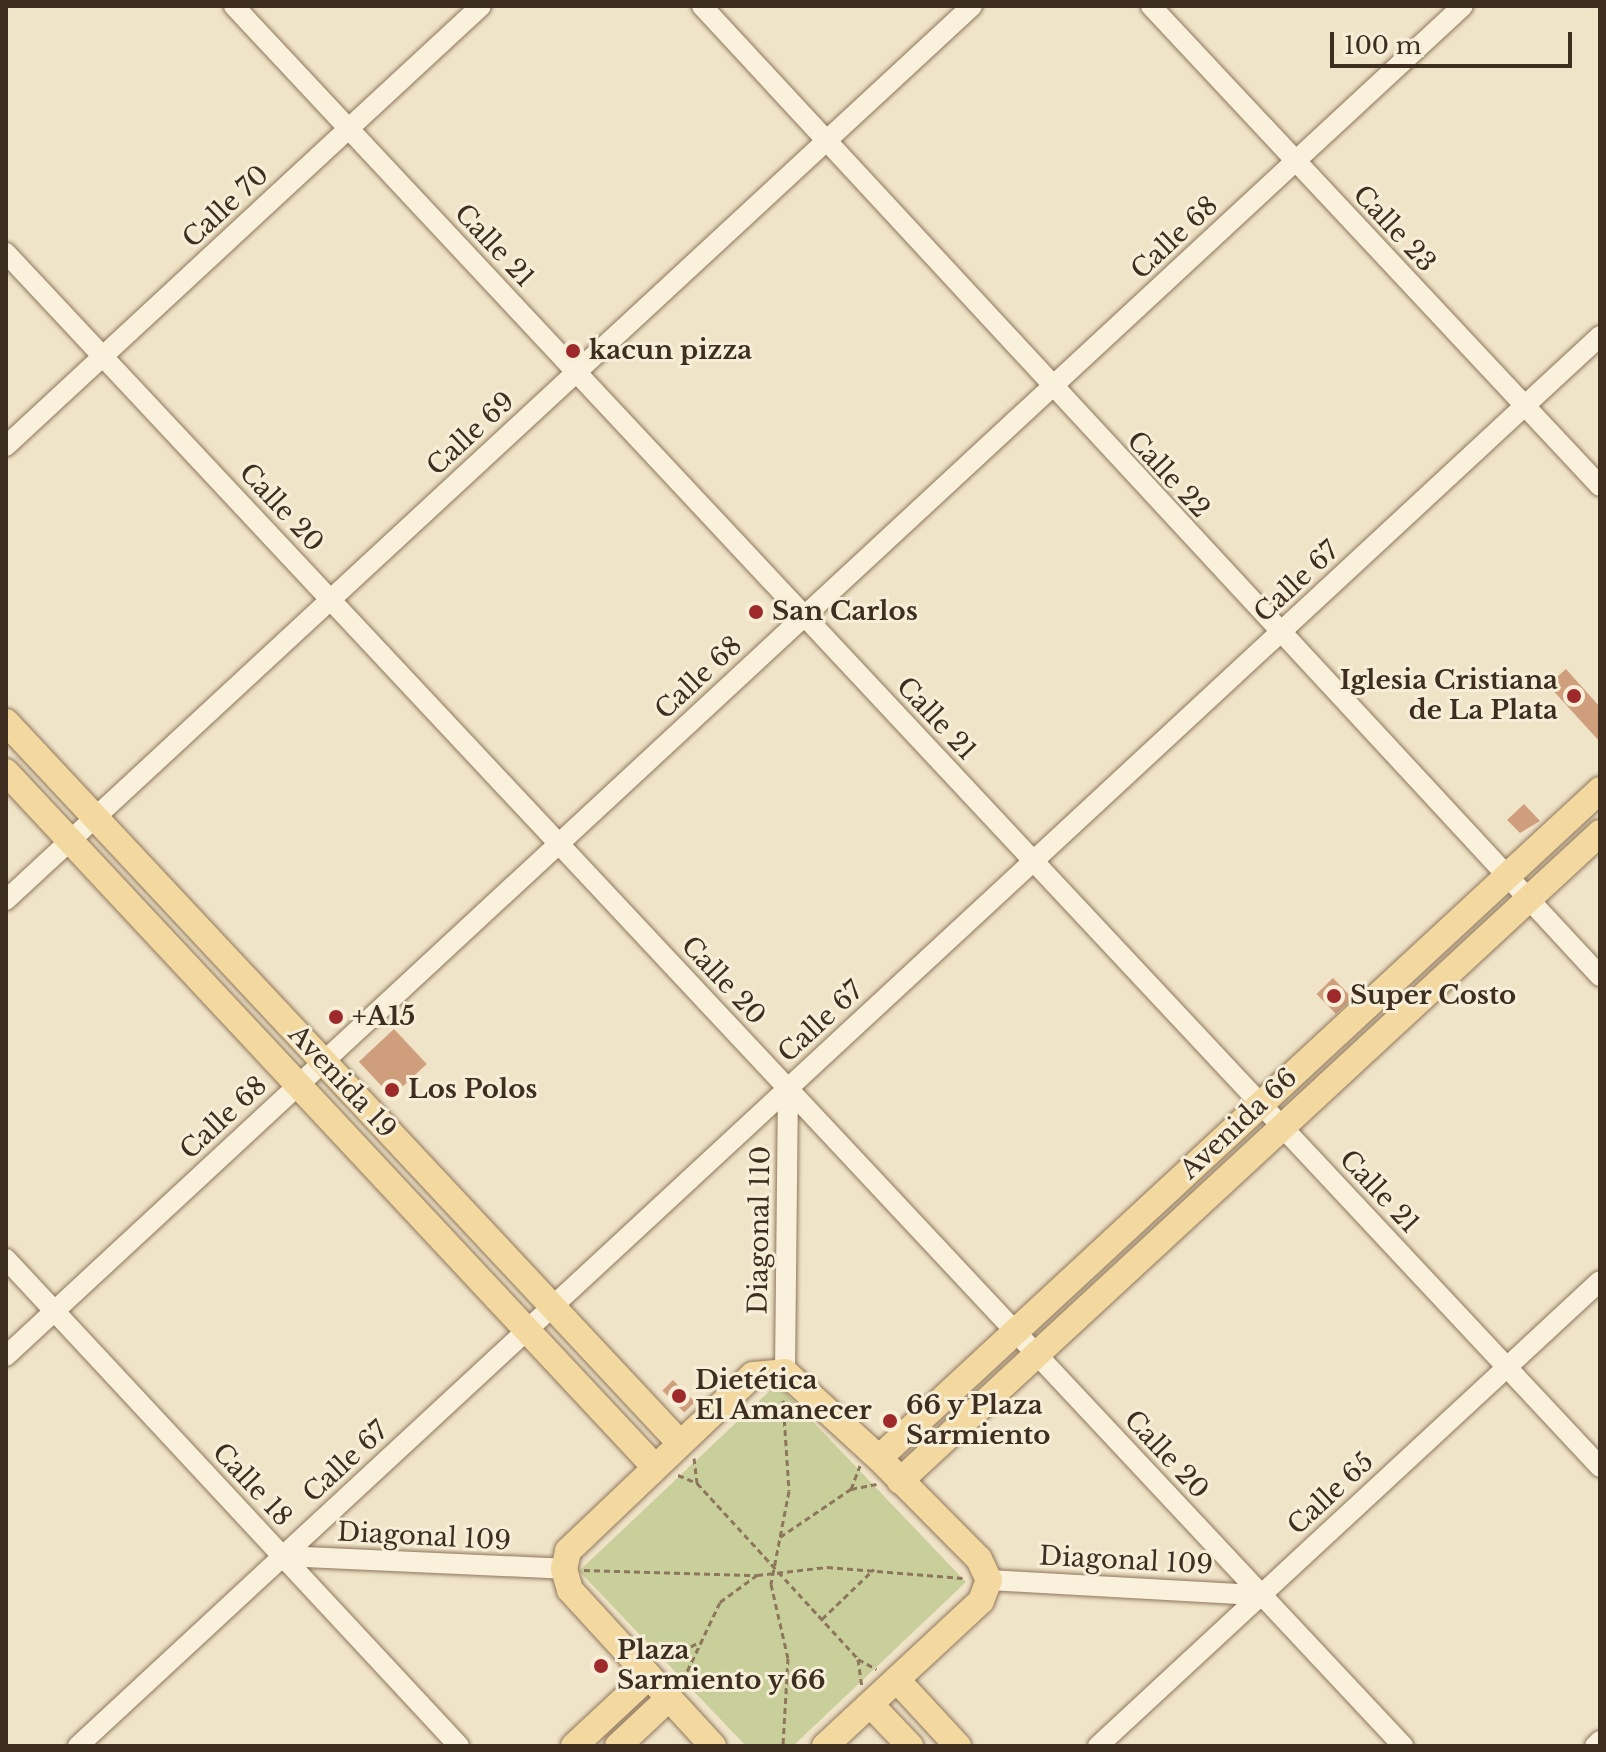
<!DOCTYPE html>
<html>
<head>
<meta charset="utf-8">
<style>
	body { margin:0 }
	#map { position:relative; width:1606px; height:1752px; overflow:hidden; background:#f0e4c8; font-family:"Libre Baskerville",serif }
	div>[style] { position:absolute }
	.green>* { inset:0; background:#c9cf9b }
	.building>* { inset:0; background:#cf9f7d; transform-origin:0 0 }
	.path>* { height:3px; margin-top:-1.5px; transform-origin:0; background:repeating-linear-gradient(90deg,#8d765c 0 6px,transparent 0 10px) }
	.roads { filter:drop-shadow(0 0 2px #8d765c) drop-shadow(0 0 2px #8d765c) }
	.minor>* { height:20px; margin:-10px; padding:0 10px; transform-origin:10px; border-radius:10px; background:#faf1dc }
	.major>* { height:26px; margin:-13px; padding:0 13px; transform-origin:13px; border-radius:13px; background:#f3d9a0 }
	.dots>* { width:22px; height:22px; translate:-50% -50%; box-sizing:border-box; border:4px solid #f7eed8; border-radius:50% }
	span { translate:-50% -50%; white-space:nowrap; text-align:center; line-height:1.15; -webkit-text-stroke:6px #f7eed8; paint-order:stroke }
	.street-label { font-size:26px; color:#3d2e20 }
	.poi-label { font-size:26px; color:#3d2e20; font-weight:700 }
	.left { translate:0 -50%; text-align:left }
	.right { translate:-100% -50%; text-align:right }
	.frame { position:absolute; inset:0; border:8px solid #3d2e20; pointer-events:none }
	.scale { position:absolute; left:1330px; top:32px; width:242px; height:36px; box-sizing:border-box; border:4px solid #3d2e20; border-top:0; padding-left:10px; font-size:24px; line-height:28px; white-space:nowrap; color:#3d2e20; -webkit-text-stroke:6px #f7eed8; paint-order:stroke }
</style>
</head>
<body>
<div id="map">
	<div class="green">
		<div style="clip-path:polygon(777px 1384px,966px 1582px,793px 1746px,746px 1746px,579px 1571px)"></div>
	</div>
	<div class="building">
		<div style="clip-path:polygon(1566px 669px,1600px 707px,1600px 742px,1548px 685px)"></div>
		<div style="clip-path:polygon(1524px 804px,1540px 821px,1520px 833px,1507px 820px)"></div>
		<div style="left:1333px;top:978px;width:28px;height:23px;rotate:46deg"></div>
		<div style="left:394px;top:1029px;width:48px;height:48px;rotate:47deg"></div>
		<div style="left:673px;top:1380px;width:31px;height:15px;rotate:45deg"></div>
	</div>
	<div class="path">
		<div style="left:783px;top:1400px;width:91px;rotate:86.2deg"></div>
		<div style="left:789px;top:1491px;width:95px;rotate:101deg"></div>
		<div style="left:771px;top:1584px;width:76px;rotate:77.1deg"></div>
		<div style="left:788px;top:1658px;width:88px;rotate:93.3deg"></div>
		<div style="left:694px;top:1458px;width:25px;rotate:83deg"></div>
		<div style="left:697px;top:1483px;width:239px;rotate:47.5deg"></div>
		<div style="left:858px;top:1659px;width:21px;rotate:29deg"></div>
		<div style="left:678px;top:1475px;width:21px;rotate:23deg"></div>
		<div style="left:851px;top:1489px;width:25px;rotate:-69deg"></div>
		<div style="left:780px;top:1537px;width:86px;rotate:-34.1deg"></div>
		<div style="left:851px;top:1489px;width:26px;rotate:-11deg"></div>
		<div style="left:584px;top:1570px;width:173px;rotate:1.7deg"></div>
		<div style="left:757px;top:1575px;width:70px;rotate:-6.5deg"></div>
		<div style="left:827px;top:1567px;width:136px;rotate:4.6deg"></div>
		<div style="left:822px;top:1619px;width:72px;rotate:-43.9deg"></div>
		<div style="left:858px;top:1659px;width:27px;rotate:82deg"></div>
		<div style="left:664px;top:1660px;width:39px;rotate:-27deg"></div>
		<div style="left:683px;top:1680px;width:86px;rotate:-64.6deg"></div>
		<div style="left:720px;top:1602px;width:46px;rotate:-36.1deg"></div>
	</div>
	<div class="roads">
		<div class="minor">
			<div style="left:234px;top:6px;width:2000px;rotate:46.92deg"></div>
			<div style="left:702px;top:6px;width:1322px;rotate:47.21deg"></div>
			<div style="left:1151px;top:6px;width:657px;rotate:46.91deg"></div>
			<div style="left:6px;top:253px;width:2045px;rotate:46.9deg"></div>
			<div style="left:6px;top:446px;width:647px;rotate:-42.81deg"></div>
			<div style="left:6px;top:900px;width:1316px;rotate:-42.78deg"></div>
			<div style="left:6px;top:1259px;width:665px;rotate:47.07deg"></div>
			<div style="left:6px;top:1356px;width:1986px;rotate:-42.82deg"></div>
			<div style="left:785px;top:1372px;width:284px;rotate:-89.4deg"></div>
			<div style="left:283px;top:1556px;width:281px;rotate:2.6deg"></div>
			<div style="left:989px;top:1580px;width:272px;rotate:3.2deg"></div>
			<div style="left:78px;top:1746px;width:2075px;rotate:-42.81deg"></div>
			<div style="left:1098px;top:1746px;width:684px;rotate:-42.81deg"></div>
			<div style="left:1595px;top:1746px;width:7px;rotate:-45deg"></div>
		</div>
		<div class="major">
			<div style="left:6px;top:722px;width:986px;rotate:46.93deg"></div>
			<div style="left:6px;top:772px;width:948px;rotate:46.97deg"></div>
			<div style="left:879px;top:1458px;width:983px;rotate:-42.81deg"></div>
			<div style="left:900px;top:1481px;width:954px;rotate:-42.79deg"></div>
			<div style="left:897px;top:1680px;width:90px;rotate:47.3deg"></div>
			<div style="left:871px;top:1705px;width:57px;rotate:46.4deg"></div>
			<div style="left:574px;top:1746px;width:100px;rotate:-43deg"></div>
			<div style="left:618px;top:1746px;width:67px;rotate:-43.2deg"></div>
			<div style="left:713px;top:1746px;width:212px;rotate:-132.5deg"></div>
			<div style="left:570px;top:1590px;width:22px;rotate:-106deg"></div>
			<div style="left:564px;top:1569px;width:18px;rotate:-77deg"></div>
			<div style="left:568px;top:1551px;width:255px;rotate:-43.6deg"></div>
			<div style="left:753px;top:1375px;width:32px;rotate:-5deg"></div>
			<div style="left:785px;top:1372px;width:127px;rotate:42.5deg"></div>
			<div style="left:879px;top:1458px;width:142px;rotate:45.3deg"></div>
			<div style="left:979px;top:1559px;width:23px;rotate:65deg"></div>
			<div style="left:989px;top:1580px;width:22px;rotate:111deg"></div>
			<div style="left:981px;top:1601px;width:213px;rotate:137.1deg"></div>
		</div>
	</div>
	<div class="dots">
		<div style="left:573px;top:351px;background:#9e2a2b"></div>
		<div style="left:756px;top:612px;background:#9e2a2b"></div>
		<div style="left:1574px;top:696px;background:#9e2a2b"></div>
		<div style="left:1334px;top:996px;background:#9e2a2b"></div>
		<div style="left:336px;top:1017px;background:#9e2a2b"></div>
		<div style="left:392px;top:1090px;background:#9e2a2b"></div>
		<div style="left:679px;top:1396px;background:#9e2a2b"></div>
		<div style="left:890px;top:1421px;background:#9e2a2b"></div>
		<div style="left:601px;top:1666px;background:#9e2a2b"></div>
	</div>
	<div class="street-label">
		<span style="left:226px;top:207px;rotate:-43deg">Calle 70</span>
		<span style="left:1394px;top:229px;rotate:47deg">Calle 23</span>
		<span style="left:1175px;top:238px;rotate:-43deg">Calle 68</span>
		<span style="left:494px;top:246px;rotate:47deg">Calle 21</span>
		<span style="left:471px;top:434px;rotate:-43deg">Calle 69</span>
		<span style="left:1168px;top:475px;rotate:47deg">Calle 22</span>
		<span style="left:281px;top:508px;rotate:47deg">Calle 20</span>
		<span style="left:1297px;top:582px;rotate:-43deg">Calle 67</span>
		<span style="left:699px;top:678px;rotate:-43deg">Calle 68</span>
		<span style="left:936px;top:719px;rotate:47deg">Calle 21</span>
		<span style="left:723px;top:981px;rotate:47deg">Calle 20</span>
		<span style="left:821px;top:1022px;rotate:-43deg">Calle 67</span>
		<span style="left:342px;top:1082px;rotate:47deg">Avenida 19</span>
		<span style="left:224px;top:1118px;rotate:-43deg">Calle 68</span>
		<span style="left:1239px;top:1124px;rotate:-43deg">Avenida 66</span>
		<span style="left:1379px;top:1192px;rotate:47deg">Calle 21</span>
		<span style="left:760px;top:1230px;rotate:-89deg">Diagonal 110</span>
		<span style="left:1166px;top:1455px;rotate:47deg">Calle 20</span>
		<span style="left:346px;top:1462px;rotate:-43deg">Calle 67</span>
		<span style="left:252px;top:1485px;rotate:47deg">Calle 18</span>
		<span style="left:1331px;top:1494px;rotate:-43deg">Calle 65</span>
		<span style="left:424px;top:1537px;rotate:3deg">Diagonal 109</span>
		<span style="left:1126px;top:1561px;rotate:3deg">Diagonal 109</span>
	</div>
	<div class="poi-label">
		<span class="left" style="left:589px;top:351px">kacun pizza</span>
		<span class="left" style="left:772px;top:612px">San Carlos</span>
		<span class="right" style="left:1558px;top:696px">Iglesia Cristiana<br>de La Plata</span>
		<span class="left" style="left:1350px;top:996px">Super Costo</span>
		<span class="left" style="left:352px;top:1017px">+A15</span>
		<span class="left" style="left:408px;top:1090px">Los Polos</span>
		<span class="left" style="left:695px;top:1396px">Dietética<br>El Amanecer</span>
		<span class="left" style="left:906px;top:1421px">66 y Plaza<br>Sarmiento</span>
		<span class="left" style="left:617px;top:1666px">Plaza<br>Sarmiento y 66</span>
	</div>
	<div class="frame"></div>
	<div class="scale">100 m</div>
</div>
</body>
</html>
